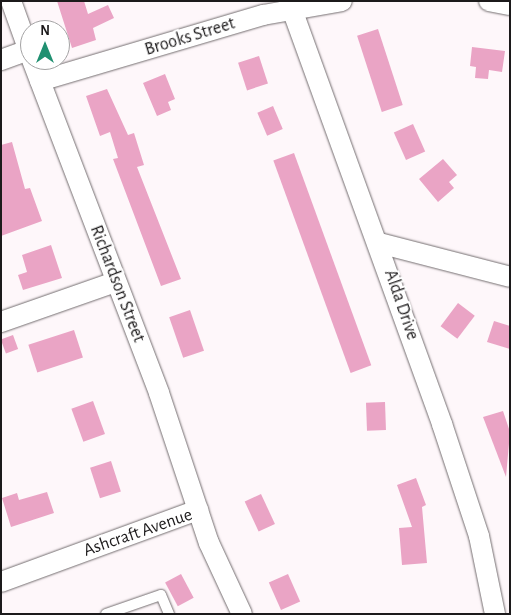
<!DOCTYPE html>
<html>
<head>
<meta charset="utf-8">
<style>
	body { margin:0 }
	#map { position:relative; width:511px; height:615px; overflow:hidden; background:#fef7fa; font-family:"Alegreya Sans",sans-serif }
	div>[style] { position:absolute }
	.building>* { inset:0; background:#eaa4c5; transform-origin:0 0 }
	.roads { filter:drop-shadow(0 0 1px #746e70) drop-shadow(0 0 1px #746e70) }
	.service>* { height:10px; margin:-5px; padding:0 5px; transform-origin:5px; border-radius:5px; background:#fff }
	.minor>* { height:20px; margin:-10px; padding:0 10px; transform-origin:10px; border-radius:10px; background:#fff }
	span { translate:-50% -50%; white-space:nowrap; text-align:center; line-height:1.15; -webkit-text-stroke:4px #fff; paint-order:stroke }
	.street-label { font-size:18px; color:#1c1a1b }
	.frame { position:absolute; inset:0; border:2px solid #1c1a1b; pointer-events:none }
	.north { position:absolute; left:20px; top:20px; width:50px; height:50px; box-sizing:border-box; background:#fff; border:1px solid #a4a3a4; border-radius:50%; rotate:0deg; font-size:14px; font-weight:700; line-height:20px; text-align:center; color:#1c1a1b }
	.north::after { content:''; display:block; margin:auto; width:18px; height:22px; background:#209071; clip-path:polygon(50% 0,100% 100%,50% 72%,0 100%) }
</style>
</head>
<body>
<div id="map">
	<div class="building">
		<div style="clip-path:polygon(57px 1px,84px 1px,88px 14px,108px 5px,114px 18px,93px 28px,96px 40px,72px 48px)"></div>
		<div style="left:378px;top:29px;width:80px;height:22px;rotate:72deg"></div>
		<div style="clip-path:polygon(472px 47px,505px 51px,502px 72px,489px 70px,488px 79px,475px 78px,476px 67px,470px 66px)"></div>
		<div style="left:259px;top:56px;width:29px;height:22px;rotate:72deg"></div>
		<div style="clip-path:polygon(165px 74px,175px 99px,168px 102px,171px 110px,157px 116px,143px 83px)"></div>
		<div style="clip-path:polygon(107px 89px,128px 135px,134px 133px,144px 165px,137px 167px,181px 279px,161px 286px,113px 159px,118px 158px,110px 132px,100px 136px,86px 96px)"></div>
		<div style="left:273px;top:106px;width:25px;height:17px;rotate:67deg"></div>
		<div style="left:413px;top:124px;width:30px;height:21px;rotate:66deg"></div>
		<div style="clip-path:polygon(12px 142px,25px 189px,30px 188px,42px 221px,1px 236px,1px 145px)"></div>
		<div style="left:294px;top:153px;width:226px;height:22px;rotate:70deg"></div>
		<div style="clip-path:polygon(443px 159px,457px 175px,449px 182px,454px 188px,438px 202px,419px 179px)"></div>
		<div style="clip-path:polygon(51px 245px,62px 278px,23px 290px,18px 275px,27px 272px,22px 255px)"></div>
		<div style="left:458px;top:303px;width:21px;height:29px;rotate:37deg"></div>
		<div style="left:190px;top:310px;width:43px;height:22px;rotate:71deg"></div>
		<div style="clip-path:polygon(494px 321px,510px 326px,510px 349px,487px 342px)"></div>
		<div style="left:74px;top:330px;width:29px;height:48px;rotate:72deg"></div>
		<div style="left:13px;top:335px;width:15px;height:13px;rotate:70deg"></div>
		<div style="left:93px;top:401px;width:35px;height:23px;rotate:70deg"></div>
		<div style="left:385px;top:402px;width:28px;height:19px;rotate:88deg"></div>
		<div style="clip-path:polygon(503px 411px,510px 432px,506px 477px,483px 417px)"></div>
		<div style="left:111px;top:461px;width:32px;height:22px;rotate:72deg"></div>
		<div style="clip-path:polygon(416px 478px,426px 505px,422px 507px,427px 563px,402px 565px,399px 528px,412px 527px,397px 485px)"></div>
		<div style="clip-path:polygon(47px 492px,54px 513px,11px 527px,2px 498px,17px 493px,19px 500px)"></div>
		<div style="left:261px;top:494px;width:33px;height:18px;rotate:65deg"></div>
		<div style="left:181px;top:574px;width:27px;height:18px;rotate:62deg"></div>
		<div style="left:288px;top:574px;width:30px;height:21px;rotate:66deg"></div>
	</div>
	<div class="roads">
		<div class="service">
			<div style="left:106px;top:614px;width:58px;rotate:-19.1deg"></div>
			<div style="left:161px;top:595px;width:21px;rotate:67deg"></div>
		</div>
		<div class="minor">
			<div style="left:11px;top:1px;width:56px;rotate:70.3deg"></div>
			<div style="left:289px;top:1px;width:450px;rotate:70.1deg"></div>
			<div style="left:442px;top:424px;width:118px;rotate:71.7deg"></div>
			<div style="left:479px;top:536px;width:80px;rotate:78.4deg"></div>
			<div style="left:489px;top:1px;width:21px;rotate:11deg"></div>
			<div style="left:1px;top:60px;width:30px;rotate:-20deg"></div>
			<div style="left:32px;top:60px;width:356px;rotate:69.1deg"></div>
			<div style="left:159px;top:393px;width:158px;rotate:71.6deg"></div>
			<div style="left:209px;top:543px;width:78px;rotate:65.1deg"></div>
			<div style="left:40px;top:81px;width:233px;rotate:-16.5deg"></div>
			<div style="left:263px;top:15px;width:80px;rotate:-10deg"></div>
			<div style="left:379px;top:243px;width:135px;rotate:14.5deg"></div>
			<div style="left:1px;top:322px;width:121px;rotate:-19.3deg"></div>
			<div style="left:1px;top:582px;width:210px;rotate:-20.1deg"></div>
		</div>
	</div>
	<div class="street-label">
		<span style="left:190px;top:37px;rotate:-17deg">Brooks Street</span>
		<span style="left:117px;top:284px;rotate:69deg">Richardson Street</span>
		<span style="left:401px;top:305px;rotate:71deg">Alda Drive</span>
		<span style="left:138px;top:533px;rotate:-19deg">Ashcraft Avenue</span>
	</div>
	<div class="frame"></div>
	<div class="north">N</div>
</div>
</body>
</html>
